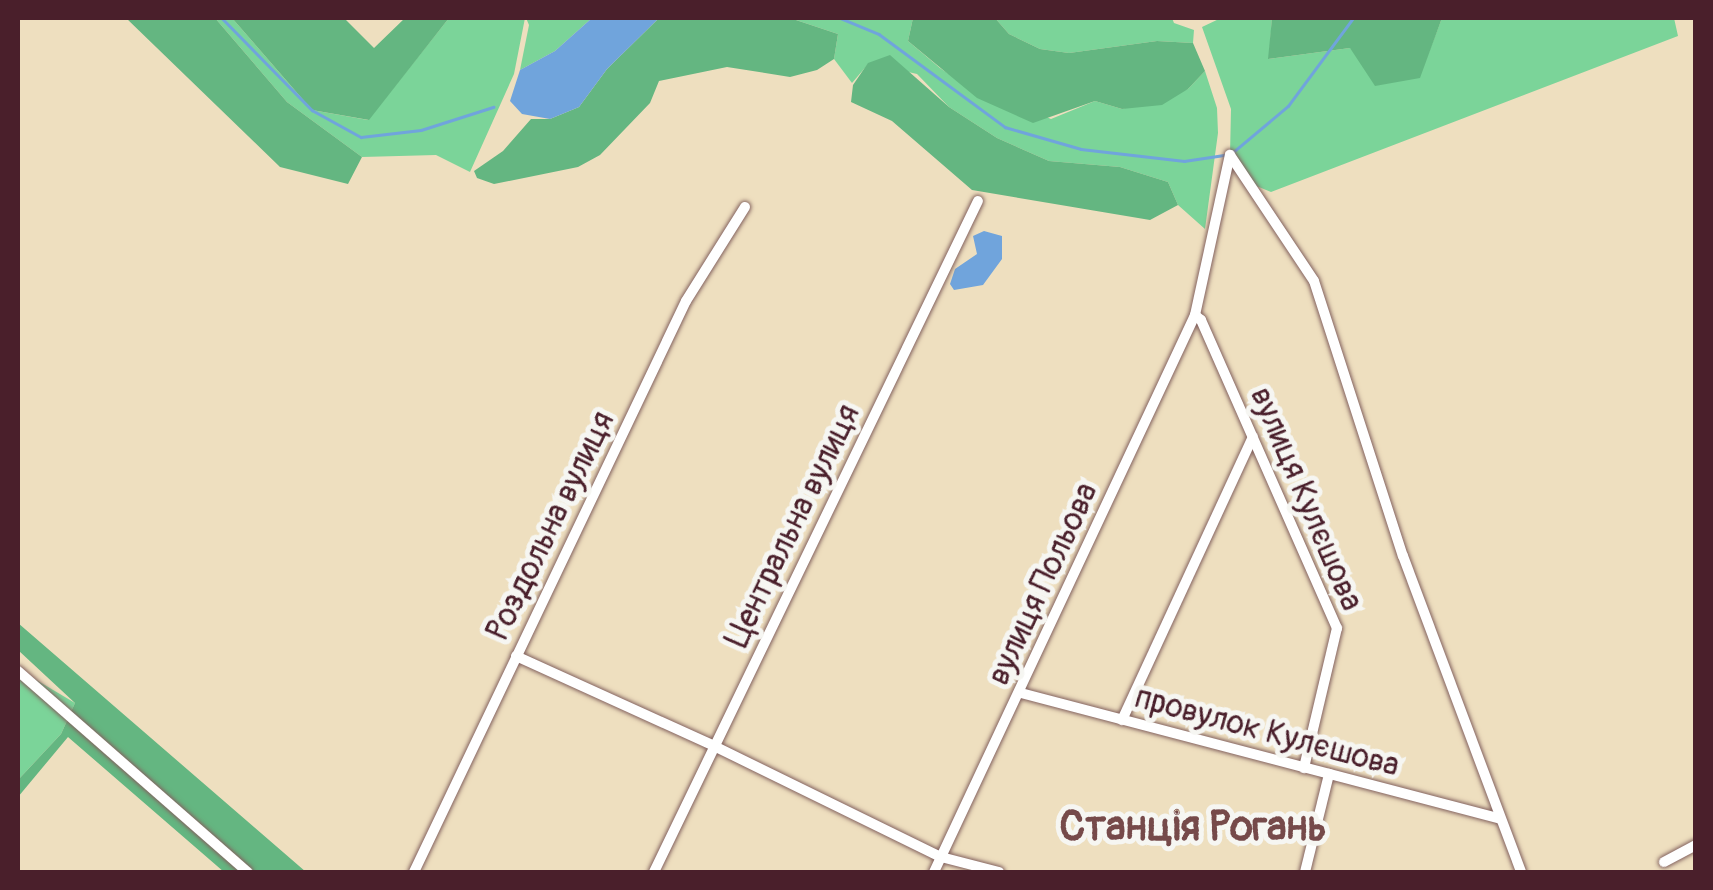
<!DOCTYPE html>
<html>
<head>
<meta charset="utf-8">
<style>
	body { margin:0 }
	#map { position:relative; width:1713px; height:890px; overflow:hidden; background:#eedfbf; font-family:Pangolin,sans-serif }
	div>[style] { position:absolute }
	.green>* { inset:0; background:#7bd499 }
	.forest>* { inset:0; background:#64b681 }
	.water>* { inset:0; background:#70a4dc }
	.stream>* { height:2.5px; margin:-1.25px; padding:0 1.25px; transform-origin:1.25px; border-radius:1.25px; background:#70a4dc }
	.roads { filter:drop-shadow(0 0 2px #83625f) drop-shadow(0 0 2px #83625f) }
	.minor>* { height:10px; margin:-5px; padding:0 5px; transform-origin:5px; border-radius:5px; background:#fff }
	span { translate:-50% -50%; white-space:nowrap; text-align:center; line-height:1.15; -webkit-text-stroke:10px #f6f6f2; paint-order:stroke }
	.street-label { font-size:32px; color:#4a1f2b }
	.district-label { font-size:42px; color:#764a4a; font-weight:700 }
	.frame { position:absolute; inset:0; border:20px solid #4a1f2b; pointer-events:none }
</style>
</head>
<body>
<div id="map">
	<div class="green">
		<div style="clip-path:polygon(215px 18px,232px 18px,312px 110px,368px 120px,449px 18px,525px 18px,514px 74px,470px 172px,436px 155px,362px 157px,287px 102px)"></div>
		<div style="clip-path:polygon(526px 18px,592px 18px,555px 51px,520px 70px,529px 25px)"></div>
		<div style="clip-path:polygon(790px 18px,913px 18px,908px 41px,940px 68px,956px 79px,1051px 119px,1095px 101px,1122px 109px,1188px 89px,1205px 71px,1217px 108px,1218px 133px,1205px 229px,1178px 205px,1168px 182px,1120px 167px,1049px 161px,997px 138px,949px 107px,917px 74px,869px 63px,852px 83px,834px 59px,838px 34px)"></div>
		<div style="clip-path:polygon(995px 18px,1172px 18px,1174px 23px,1194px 30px,1193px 43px,1157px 41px,1069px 53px,1040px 49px,1009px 34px)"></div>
		<div style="clip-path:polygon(1221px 18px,1272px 18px,1269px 59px,1350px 48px,1419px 78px,1442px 18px,1674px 18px,1678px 36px,1271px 192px,1249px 183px,1230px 155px,1231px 109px,1202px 27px)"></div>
		<div style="clip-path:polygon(18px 669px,75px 703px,61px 734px,18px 780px)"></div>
	</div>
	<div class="forest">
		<div style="clip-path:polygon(126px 18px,215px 18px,287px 102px,362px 157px,348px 184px,280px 167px)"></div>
		<div style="clip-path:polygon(232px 18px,344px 18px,374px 48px,405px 18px,449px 18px,369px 120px,312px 110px)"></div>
		<div style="clip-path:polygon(659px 18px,790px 18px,838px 34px,834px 59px,817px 70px,790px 77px,727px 67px,659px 81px,650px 103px,600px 155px,578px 167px,494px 184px,477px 178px,474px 171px,503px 151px,531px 119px,550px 119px,579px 107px,607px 69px)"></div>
		<div style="clip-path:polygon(913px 18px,995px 18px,1009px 34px,1040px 49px,1069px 53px,1157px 41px,1193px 43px,1205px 71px,1188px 89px,1162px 105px,1122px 109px,1095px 101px,1033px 123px,977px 98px,908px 41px)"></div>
		<div style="clip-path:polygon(1272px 18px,1442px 18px,1420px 78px,1375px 86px,1350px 48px,1268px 59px)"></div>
		<div style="clip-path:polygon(890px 55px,949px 107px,997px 138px,1049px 161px,1120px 167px,1168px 182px,1178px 205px,1150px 220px,972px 190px,892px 121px,851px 102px,853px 85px,868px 63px)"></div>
		<div style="clip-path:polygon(18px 623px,306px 872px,224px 872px,68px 737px,18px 797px,18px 780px,61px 734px,75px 703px,18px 650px)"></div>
	</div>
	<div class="water">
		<div style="clip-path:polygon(592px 18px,659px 18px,607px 69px,579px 107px,550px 119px,522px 114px,510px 101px,520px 70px,555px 51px)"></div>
		<div style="clip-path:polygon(984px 231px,1002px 236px,1002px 259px,983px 285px,954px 290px,950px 284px,955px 269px,977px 254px,973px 236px)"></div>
	</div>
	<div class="stream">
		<div style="left:222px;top:18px;width:129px;rotate:45.6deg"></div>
		<div style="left:312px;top:110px;width:56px;rotate:28.9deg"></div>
		<div style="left:361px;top:137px;width:60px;rotate:-6.7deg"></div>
		<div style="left:421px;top:130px;width:76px;rotate:-17.7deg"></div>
		<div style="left:840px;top:18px;width:42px;rotate:22.3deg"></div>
		<div style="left:879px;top:34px;width:157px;rotate:36.4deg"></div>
		<div style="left:1005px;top:127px;width:79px;rotate:16.1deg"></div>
		<div style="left:1081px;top:149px;width:104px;rotate:6.6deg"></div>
		<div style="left:1184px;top:161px;width:40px;rotate:-8.5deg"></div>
		<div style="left:1232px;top:153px;width:73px;rotate:-40deg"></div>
		<div style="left:1288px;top:106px;width:109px;rotate:-53.5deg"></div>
	</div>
	<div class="roads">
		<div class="minor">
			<div style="left:1230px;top:155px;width:151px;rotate:56.3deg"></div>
			<div style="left:1314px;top:281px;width:289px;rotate:72.1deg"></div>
			<div style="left:1403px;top:556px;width:337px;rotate:69.5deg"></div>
			<div style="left:1195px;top:315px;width:8px;rotate:40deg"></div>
			<div style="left:1201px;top:320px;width:337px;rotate:66.2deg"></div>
			<div style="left:1337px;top:628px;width:144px;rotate:103.3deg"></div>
			<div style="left:516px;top:656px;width:217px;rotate:24.4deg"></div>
			<div style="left:714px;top:746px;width:253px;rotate:26.1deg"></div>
			<div style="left:941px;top:857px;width:60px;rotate:14.5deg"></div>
			<div style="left:18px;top:671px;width:305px;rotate:41.2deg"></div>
			<div style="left:1021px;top:693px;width:495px;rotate:14.7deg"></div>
			<div style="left:1122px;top:720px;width:312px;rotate:-65.2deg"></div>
			<div style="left:1664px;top:862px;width:36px;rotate:-28deg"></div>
			<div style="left:414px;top:872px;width:632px;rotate:-64.53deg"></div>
			<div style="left:686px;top:301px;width:111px;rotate:-57.9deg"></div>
			<div style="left:654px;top:872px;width:745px;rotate:-64.23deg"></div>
			<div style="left:934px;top:872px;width:615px;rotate:-64.89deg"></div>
			<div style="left:1195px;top:315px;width:164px;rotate:-77.7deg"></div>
			<div style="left:1305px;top:872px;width:101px;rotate:-76.2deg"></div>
		</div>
	</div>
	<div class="street-label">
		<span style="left:1306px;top:499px;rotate:67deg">вулиця Кулєшова</span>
		<span style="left:551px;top:526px;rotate:-64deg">Роздольна вулиця</span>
		<span style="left:793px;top:526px;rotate:-64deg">Центральна вулиця</span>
		<span style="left:1043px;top:584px;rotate:-65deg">вулиця Польова</span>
		<span style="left:1267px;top:732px;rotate:15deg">провулок Кулєшова</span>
	</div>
	<div class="district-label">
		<span style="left:1193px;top:827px">Станція Рогань</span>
	</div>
	<div class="frame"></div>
</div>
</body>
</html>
